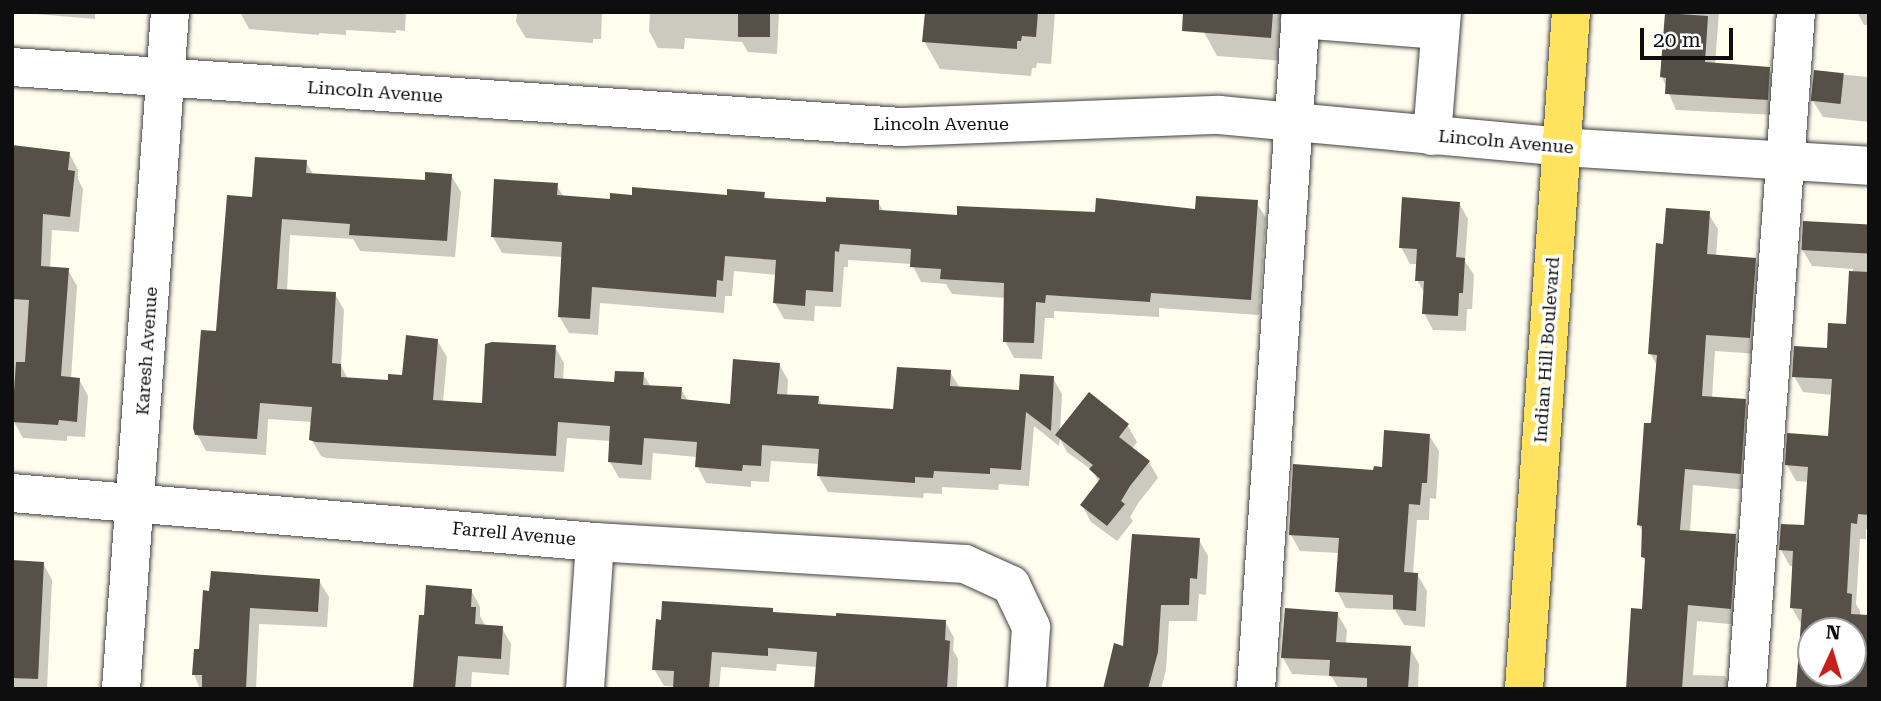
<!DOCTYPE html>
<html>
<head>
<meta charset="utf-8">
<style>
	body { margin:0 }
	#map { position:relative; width:1881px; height:701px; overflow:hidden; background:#fffdee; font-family:"Roboto Serif",serif }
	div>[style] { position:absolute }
	.shadow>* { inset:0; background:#0003 }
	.building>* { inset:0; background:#575049; transform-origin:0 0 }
	.roads { filter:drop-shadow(0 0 2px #414141) drop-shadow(0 0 2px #414141) }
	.minor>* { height:38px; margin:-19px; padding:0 19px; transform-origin:19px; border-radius:19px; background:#fff }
	.major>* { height:38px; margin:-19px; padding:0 19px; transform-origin:19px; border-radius:19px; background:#ffe35e }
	span { translate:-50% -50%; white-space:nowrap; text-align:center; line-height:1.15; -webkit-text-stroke:7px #fff; paint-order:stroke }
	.street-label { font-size:18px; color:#0e0e0e }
	.frame { position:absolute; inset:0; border:14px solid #0e0e0e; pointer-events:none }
	.north { position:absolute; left:1797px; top:617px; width:70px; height:70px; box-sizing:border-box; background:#fff; border:2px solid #9f9f9f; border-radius:50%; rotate:4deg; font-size:19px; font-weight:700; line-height:28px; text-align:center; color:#0e0e0e }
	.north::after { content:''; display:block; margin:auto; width:24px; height:32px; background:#c81f1b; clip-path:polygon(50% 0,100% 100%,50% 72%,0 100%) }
	.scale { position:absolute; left:1640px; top:28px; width:93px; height:32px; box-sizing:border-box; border:4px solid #0e0e0e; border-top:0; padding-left:9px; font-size:21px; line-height:24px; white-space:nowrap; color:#0e0e0e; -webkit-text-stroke:5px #fff; paint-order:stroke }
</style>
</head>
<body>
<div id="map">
	<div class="shadow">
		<div style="clip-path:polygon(12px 12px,95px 12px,95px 19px)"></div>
		<div style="clip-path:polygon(240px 12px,406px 12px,405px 31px,396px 30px,396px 33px,346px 30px,346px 35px,319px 33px,319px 35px,249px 29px)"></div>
		<div style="clip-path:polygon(496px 12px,602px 12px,601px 39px,593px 39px,593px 43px,526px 38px,516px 22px,517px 14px)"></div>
		<div style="clip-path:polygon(650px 12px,779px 12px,777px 54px,748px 52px,742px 42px,685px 38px,684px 49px,658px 48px,649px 31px)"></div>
		<div style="clip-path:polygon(926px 12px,1055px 12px,1051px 64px,1037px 63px,1036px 68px,1032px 68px,1031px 76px,940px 69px,924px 41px)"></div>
		<div style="clip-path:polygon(1206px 12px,1288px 12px,1284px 61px,1217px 56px,1204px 32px)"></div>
		<div style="clip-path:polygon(1667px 12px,1719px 12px,1715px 64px,1769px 69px,1778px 85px,1776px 115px,1676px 110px,1662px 77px)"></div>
		<div style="clip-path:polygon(1857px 12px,1869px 12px,1869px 25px,1864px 25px)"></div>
		<div style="clip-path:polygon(1869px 64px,1869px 122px,1823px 117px,1813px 101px,1815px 72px,1868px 77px)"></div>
		<div style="clip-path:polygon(12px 147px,69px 153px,78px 170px,78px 179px,83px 189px,79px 232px,52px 230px,50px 269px,68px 270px,77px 286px,71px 379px,79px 379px,88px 396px,85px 437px,67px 436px,67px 441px,23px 438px,14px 422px)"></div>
		<div style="clip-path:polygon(306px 162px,314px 176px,427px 181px,451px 175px,461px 192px,455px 257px,360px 251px,353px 239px,290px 235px,287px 291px,335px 294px,344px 310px,341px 366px,348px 379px,389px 382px,403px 376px,437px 340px,447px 357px,443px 402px,484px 405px,555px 347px,564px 363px,563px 380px,616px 384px,643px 374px,651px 387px,681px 389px,688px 401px,732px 406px,779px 364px,788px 380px,787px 396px,818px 398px,822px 406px,895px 411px,950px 372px,960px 388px,1021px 392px,1053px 378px,1062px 394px,1060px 432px,1089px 395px,1128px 426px,1137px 442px,1132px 449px,1149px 462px,1158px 478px,1139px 502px,1130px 517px,1133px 521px,1117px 541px,1091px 522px,1082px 505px,1099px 483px,1093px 471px,1067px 452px,1060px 439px,1059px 446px,1034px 426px,1029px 486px,999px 484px,998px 490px,942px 487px,942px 494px,924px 493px,923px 498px,828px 492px,818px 475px,819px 464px,771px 461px,769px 482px,751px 481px,751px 487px,706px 483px,697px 466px,697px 457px,653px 453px,651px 480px,619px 478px,610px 462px,611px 441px,567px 438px,564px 472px,326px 458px,321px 456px,311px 439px,312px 422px,268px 419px,266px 455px,206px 451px,197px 434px,218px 333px,254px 199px)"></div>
		<div style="clip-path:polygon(556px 185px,564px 197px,611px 201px,764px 194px,767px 200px,827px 204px,878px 202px,884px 212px,958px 217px,1197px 211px,1256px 202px,1266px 218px,1259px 315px,1159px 308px,1159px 317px,1054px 311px,1054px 318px,1045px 318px,1042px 359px,1014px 358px,1005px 341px,1006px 298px,952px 294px,946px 284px,921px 282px,912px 264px,848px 260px,848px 267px,844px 267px,841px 307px,815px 306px,814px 321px,784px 319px,775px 303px,777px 275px,734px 271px,732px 296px,725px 296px,724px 313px,600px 303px,598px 335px,569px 333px,559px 316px,563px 257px,502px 253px,493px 237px)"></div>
		<div style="clip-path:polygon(1459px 203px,1468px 219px,1465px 261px,1474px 275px,1472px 309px,1467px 309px,1466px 331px,1433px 330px,1424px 313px,1425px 294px,1417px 280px,1418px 264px,1410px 264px,1401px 247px)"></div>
		<div style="clip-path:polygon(1708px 213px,1718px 229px,1716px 257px,1755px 259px,1765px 276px,1759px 354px,1715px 351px,1712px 398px,1745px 401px,1754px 417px,1749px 490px,1693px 485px,1690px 532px,1735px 536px,1745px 552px,1739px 625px,1697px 621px,1693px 675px,1725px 676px,1732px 689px,1628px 689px,1644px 610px,1647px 564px,1643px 557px,1644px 534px,1639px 525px,1657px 366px,1650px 353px,1665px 246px)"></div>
		<div style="clip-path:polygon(evenodd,1869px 225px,1869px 530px,1866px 529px,1866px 539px,1860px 539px,1856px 604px,1860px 611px,1869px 689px,1798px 689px,1801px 624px,1792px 608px,1794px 566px,1790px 566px,1781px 550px,1806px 527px,1809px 482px,1796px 481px,1787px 465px,1830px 438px,1833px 395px,1803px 392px,1794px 376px,1828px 350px,1847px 326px,1853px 269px,1812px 266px,1802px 249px,1869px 225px,1811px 631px,1853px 631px,1853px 673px,1811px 673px,1811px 631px)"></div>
		<div style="clip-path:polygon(1429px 435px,1439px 451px,1436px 499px,1430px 498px,1429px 520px,1417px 520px,1413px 574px,1417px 574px,1427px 591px,1425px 627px,1404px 625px,1395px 610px,1346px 608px,1337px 591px,1339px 553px,1300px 551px,1291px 535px)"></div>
		<div style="clip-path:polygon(1199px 540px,1208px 556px,1206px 595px,1199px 594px,1197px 621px,1169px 621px,1166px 670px,1161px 689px,1104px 689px,1124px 648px)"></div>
		<div style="clip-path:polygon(12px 561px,43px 563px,52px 580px,47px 689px,12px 689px)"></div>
		<div style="clip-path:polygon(319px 581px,329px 597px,327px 627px,259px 624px,256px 689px,200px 689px,194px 674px,201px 651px,205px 592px)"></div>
		<div style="clip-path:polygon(471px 590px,480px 607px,480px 616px,485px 625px,502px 628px,511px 644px,509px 675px,472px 672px,471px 689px,413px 689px,420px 616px,426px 617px)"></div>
		<div style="clip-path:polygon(772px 610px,774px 614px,945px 621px,954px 638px,953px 650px,958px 659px,957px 689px,904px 689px,817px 667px,777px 664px,776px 671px,721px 667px,719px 689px,664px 686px,654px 669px)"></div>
		<div style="clip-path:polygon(1337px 613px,1347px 630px,1346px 644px,1410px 648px,1419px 664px,1418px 689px,1339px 689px,1331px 676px,1292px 674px,1283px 658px)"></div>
	</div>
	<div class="building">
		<div style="left:738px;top:12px;width:32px;height:25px"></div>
		<div style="clip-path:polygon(925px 12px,1038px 12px,1036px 37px,1022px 36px,1021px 41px,1017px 41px,1017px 49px,922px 42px)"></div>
		<div style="clip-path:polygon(1183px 12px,1273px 12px,1271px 38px,1182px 31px)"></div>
		<div style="clip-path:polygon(1665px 13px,1708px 16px,1705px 62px,1770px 67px,1768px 100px,1665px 94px,1666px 78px,1660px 77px)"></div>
		<div style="left:1814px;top:70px;width:30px;height:31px;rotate:6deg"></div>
		<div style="clip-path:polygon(12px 145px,70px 152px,68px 170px,75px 171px,70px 217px,43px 214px,41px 266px,69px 268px,61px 376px,80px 378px,77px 422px,59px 420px,58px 425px,12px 422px,16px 362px,25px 362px,29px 300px,12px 299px)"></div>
		<div style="clip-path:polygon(255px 157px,307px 160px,306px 173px,425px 180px,425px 172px,452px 174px,447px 241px,349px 235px,350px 224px,282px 219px,277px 289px,336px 292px,332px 363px,341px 364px,341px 377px,388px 380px,388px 374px,402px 375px,406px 335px,438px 339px,433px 400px,482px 403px,485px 344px,492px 342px,556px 345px,554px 378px,614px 382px,615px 371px,644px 372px,643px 385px,682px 387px,681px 399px,730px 404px,733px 359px,780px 363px,777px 394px,819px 396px,818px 404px,893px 409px,897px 367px,951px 370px,950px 386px,1019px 390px,1020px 374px,1054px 376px,1051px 431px,1026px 412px,1021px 470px,990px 468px,990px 474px,934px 471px,933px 478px,915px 477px,915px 483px,817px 476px,819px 449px,762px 445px,761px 466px,743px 465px,742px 471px,695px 467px,697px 442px,644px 438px,642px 465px,608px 462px,610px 426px,558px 422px,556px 456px,316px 442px,309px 440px,312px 407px,260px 403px,257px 439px,195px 435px,193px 428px,201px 330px,216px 331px,227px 195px,252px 197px)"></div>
		<div style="clip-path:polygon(494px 179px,558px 183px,557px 195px,610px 199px,610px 193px,632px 195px,632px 187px,727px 195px,727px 189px,765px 192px,764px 198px,826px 202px,826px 197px,879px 200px,879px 210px,957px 215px,957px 206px,1095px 212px,1096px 198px,1195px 209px,1196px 196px,1258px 200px,1251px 300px,1151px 293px,1150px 302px,1046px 295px,1045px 303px,1036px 302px,1034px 343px,1003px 342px,1004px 283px,940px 279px,941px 269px,910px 267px,911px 249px,840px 244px,839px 252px,835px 251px,833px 292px,806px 290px,805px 306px,773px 303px,776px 260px,725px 256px,723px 281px,717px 280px,716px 297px,592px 287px,590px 319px,558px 317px,562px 242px,491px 237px)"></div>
		<div style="clip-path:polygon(1402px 197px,1460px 202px,1456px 257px,1465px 258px,1463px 293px,1459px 293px,1458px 316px,1422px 314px,1424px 281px,1415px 281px,1417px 249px,1399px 248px)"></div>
		<div style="clip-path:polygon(1666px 208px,1710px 211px,1707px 254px,1756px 258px,1750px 338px,1706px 335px,1702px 396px,1746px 399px,1741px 474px,1685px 469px,1680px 530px,1736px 534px,1731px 609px,1688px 605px,1682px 689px,1626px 689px,1631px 608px,1642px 609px,1645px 558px,1641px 557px,1642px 526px,1637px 525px,1644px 423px,1651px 423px,1657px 355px,1648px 354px,1656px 243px,1663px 244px)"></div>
		<div style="left:1803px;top:221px;width:66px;height:29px;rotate:3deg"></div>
		<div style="clip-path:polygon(evenodd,1849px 271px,1869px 272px,1869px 515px,1858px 514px,1857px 524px,1851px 523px,1847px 593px,1852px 594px,1851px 614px,1869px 615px,1869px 689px,1796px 689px,1802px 609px,1790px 608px,1793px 551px,1779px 550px,1781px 524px,1804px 525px,1808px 467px,1785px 465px,1787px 433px,1828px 436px,1832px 379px,1792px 377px,1794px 346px,1827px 348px,1828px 323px,1846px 324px,1849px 271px,1811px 631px,1853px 631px,1853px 673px,1811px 673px,1811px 631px)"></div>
		<div style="clip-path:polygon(1089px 392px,1129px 424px,1119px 437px,1150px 461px,1130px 486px,1121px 501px,1125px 504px,1107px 526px,1080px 505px,1100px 479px,1089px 469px,1093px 465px,1055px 435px)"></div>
		<div style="clip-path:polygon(1384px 430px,1430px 434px,1427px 483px,1422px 483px,1420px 505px,1409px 504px,1404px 572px,1418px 573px,1416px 611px,1393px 609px,1393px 595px,1335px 592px,1339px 538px,1289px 535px,1293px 464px,1373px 470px,1374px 466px,1382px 467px)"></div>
		<div style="clip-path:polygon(1132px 534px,1200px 538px,1197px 579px,1190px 578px,1189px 605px,1161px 605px,1158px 652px,1148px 689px,1103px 689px,1114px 643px,1123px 646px)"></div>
		<div style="clip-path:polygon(12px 560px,44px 562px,38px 679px,12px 678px)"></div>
		<div style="clip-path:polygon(211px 571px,320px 579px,318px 612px,250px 608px,246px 689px,202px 689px,202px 675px,192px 675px,194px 649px,199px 649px,203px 590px,209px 591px)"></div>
		<div style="clip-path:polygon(426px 585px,472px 589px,471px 607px,476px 607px,475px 624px,503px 626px,501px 659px,458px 656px,455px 689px,413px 689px,419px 615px,424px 615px)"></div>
		<div style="clip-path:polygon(662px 601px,773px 608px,773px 612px,836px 616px,836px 613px,946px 620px,945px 640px,950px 641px,947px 689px,814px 689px,817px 652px,768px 648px,768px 656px,712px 652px,709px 689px,673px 689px,674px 671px,652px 670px,656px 619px,661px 620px)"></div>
		<div style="clip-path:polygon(1285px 608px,1338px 612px,1336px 642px,1411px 646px,1408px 689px,1367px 689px,1367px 678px,1329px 676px,1330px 660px,1281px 658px)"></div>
	</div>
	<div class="roads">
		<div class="minor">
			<div style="left:1300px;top:19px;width:140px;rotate:4.5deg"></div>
			<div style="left:12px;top:67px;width:892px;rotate:3.86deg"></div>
			<div style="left:902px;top:127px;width:317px;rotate:-2.2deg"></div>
			<div style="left:1219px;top:115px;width:343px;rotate:5.3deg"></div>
			<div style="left:1561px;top:147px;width:309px;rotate:3.5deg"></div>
			<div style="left:1432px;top:136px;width:124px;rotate:-85.4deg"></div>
			<div style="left:12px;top:493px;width:585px;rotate:4.8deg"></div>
			<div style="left:595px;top:542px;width:371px;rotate:3.4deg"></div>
			<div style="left:965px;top:564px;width:51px;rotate:24.5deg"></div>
			<div style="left:1011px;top:585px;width:47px;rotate:64.5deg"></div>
			<div style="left:1031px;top:627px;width:62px;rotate:93.7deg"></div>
			<div style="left:121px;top:689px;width:679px;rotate:-85.86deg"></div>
			<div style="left:585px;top:689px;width:147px;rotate:-86.1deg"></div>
			<div style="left:1256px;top:689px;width:678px;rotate:-86.2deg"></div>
			<div style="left:1747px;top:689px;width:679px;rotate:-85.86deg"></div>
		</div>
		<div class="major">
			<div style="left:1524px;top:689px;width:679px;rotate:-86.03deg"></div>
		</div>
	</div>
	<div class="street-label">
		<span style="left:375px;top:92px;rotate:4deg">Lincoln Avenue</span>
		<span style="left:941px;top:124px">Lincoln Avenue</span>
		<span style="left:1506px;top:142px;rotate:5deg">Lincoln Avenue</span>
		<span style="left:1547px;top:350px;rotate:-86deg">Indian Hill Boulevard</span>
		<span style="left:147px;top:351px;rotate:-86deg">Karesh Avenue</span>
		<span style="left:514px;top:534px;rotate:5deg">Farrell Avenue</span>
	</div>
	<div class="frame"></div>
	<div class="north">N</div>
	<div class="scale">20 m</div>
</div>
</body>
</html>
